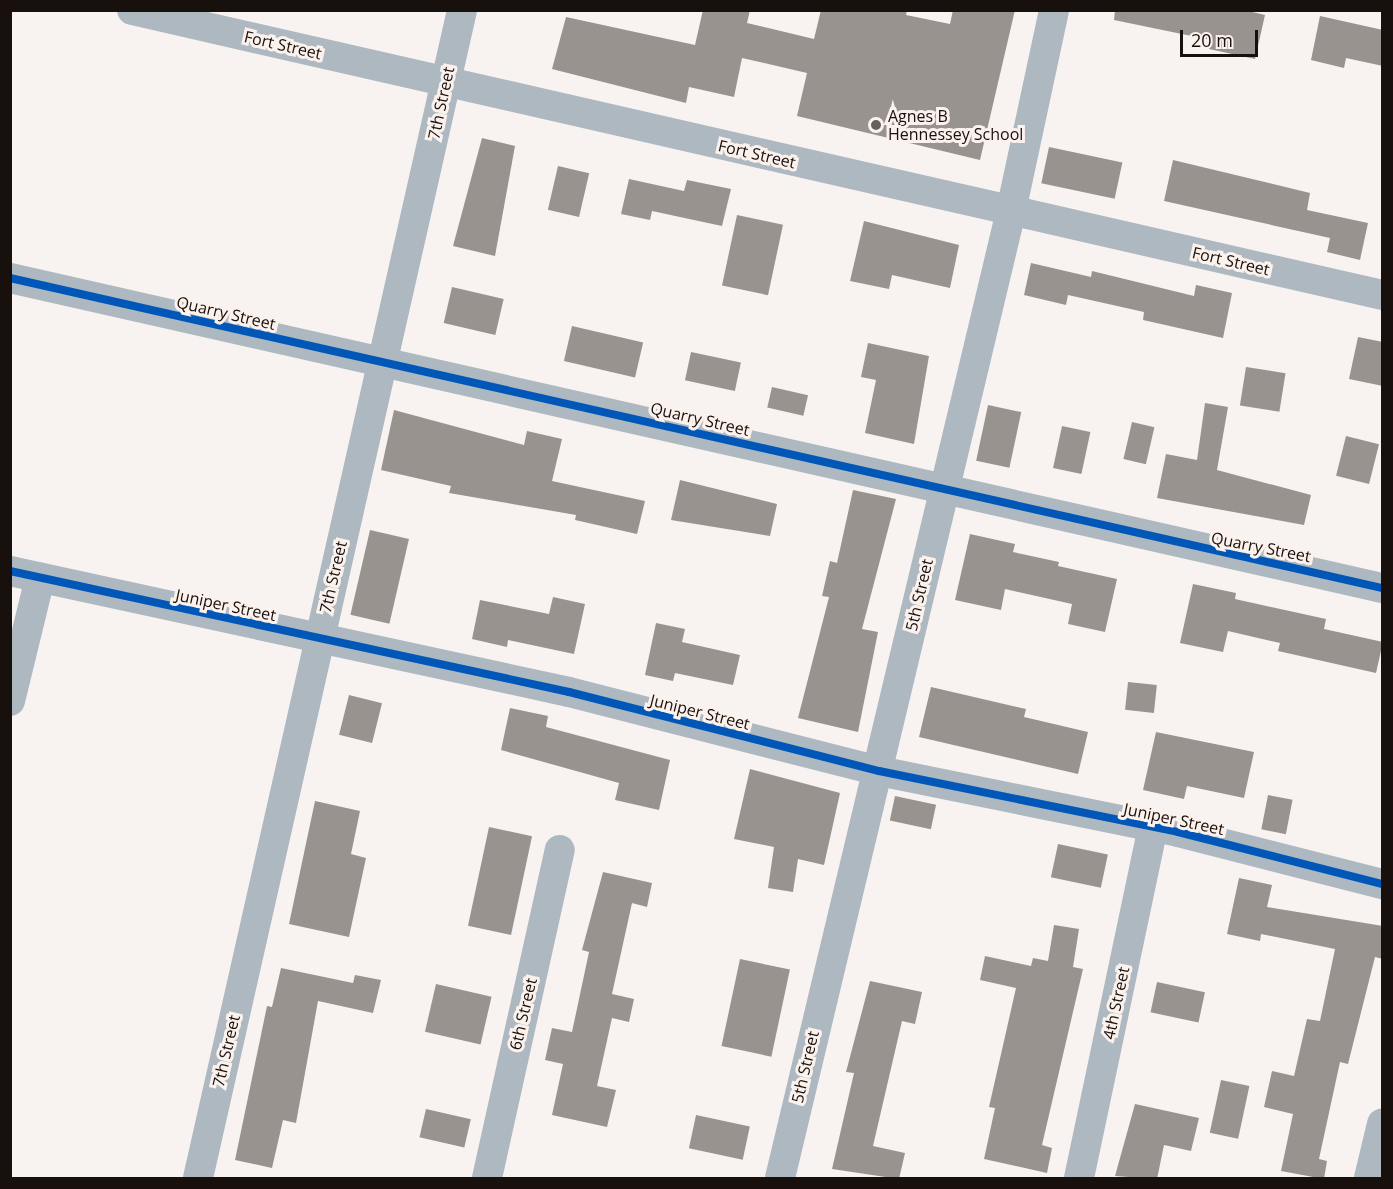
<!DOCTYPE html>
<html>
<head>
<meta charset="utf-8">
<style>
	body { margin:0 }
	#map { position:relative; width:1393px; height:1189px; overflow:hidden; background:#f8f3f0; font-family:"Open Sans",sans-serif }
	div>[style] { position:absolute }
	.building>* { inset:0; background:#999390; transform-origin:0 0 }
	.street>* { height:30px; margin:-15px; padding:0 15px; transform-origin:15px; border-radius:15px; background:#adb8c0 }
	.cycleway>* { height:8px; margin:-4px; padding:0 4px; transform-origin:4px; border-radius:4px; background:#0057b8 }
	.dots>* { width:16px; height:16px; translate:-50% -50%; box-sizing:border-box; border:3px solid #fcf2ed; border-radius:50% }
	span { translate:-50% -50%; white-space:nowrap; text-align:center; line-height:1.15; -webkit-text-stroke:6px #fcf2ed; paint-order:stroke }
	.street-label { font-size:16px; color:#18100c }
	.poi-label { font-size:16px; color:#18100c }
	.left { translate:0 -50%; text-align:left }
	.frame { position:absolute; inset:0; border:12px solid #18100c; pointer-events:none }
	.scale { position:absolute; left:1180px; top:30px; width:78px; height:27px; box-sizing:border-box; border:3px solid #18100c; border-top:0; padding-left:8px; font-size:18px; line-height:21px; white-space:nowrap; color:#18100c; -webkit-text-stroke:4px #fcf2ed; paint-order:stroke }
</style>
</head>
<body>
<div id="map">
	<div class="building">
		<div style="clip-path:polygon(703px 10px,750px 10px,747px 23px,814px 39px,821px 10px,907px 10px,906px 15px,950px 24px,953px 10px,1015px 10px,980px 160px,797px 116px,807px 73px,742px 58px,734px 97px,689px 87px,686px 103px,552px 69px,566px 17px,695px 45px)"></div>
		<div style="clip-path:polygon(1115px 10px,1244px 10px,1265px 15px,1255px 59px,1209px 49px,1211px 40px,1114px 20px)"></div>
		<div style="clip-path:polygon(1320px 16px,1383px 30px,1383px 66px,1346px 58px,1344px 68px,1311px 60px)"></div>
		<div style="clip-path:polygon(482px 138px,515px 146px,495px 256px,453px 246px)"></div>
		<div style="left:1049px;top:147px;width:75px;height:37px;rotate:12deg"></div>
		<div style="clip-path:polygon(1173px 160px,1310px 193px,1307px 210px,1368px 223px,1360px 260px,1327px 252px,1330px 238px,1164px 201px)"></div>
		<div style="left:558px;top:166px;width:32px;height:45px;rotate:13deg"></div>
		<div style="clip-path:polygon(629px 179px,684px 191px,687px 180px,731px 189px,722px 226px,652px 211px,650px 220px,621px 214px)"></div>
		<div style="left:737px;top:215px;width:47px;height:72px;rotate:12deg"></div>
		<div style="clip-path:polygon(864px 221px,959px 245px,950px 288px,892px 275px,889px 289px,850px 281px)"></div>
		<div style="clip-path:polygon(1031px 263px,1091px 277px,1092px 271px,1194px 296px,1196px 285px,1232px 293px,1223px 338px,1143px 320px,1144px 312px,1068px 295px,1066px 305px,1024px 295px)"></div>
		<div style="left:452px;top:287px;width:53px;height:37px;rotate:13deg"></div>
		<div style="left:572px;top:326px;width:73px;height:36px;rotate:13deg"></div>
		<div style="clip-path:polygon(1358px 337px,1383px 342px,1383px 386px,1349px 379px)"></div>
		<div style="clip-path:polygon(868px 343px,929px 356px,914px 444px,865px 433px,876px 380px,861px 377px)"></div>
		<div style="left:691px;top:352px;width:51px;height:29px;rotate:12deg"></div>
		<div style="left:1246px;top:367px;width:40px;height:39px;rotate:9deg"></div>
		<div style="left:772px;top:387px;width:37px;height:21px;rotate:13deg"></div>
		<div style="clip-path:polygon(1205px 403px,1228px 407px,1217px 470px,1311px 495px,1304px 525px,1157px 498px,1166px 454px,1197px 460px)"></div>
		<div style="left:988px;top:405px;width:34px;height:57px;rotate:12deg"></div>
		<div style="clip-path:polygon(394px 410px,524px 445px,527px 431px,562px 439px,552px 481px,645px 501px,637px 534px,575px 520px,576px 515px,449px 493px,451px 486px,381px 470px)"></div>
		<div style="left:1132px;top:422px;width:23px;height:38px;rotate:13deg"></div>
		<div style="left:1062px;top:426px;width:29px;height:43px;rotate:12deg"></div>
		<div style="left:1346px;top:436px;width:34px;height:41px;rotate:14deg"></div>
		<div style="clip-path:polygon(680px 480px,777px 504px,770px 536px,671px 520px)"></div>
		<div style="clip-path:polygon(853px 490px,896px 499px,862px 629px,878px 632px,858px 732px,798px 718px,829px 597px,822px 596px,830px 561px,837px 563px)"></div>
		<div style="left:370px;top:530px;width:40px;height:87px;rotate:13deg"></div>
		<div style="clip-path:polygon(970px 534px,1015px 544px,1013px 552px,1059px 562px,1058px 566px,1117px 579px,1105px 632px,1068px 624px,1072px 604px,1005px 589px,1001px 610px,955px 600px)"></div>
		<div style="clip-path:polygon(1193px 584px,1236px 593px,1235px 599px,1326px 619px,1324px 629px,1383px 642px,1376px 673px,1278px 651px,1280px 643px,1228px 631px,1223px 652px,1180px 643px)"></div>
		<div style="clip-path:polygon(553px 597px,585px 604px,574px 654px,508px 640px,507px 647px,472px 639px,480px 600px,549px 614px)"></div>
		<div style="clip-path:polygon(656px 623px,685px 629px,682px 642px,740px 655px,733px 685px,675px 673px,673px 681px,645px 675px)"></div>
		<div style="left:1128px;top:682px;width:29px;height:28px;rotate:6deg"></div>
		<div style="clip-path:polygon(931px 687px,1026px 709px,1024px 717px,1088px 732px,1078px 774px,919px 737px)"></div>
		<div style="left:349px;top:695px;width:34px;height:41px;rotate:14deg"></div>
		<div style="clip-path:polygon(510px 708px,548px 716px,546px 727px,670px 760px,659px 810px,615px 800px,619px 783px,501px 750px)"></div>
		<div style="clip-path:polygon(1156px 732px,1254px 752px,1244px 798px,1187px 786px,1184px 799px,1143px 790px)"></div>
		<div style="clip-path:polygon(750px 769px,840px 793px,824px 865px,798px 859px,793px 892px,768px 888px,774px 847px,734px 839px)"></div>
		<div style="left:1268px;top:795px;width:25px;height:35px;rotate:11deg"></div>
		<div style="left:895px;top:796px;width:42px;height:25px;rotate:12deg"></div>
		<div style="clip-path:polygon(315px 801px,360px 811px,351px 854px,366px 858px,349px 937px,289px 924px)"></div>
		<div style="left:489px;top:827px;width:44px;height:101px;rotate:12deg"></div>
		<div style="left:1058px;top:844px;width:51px;height:34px;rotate:12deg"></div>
		<div style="clip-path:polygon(603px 872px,652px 883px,647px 907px,632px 903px,612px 994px,634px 999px,629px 1022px,612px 1018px,597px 1086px,616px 1090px,607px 1127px,552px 1115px,563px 1064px,545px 1060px,552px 1028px,572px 1032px,589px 952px,582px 950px)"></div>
		<div style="clip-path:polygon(1239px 878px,1272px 885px,1267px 907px,1383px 926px,1383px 959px,1375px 957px,1348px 1064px,1340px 1062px,1319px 1159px,1327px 1161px,1324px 1179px,1281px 1171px,1293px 1114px,1264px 1107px,1272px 1071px,1294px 1076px,1307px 1019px,1320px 1021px,1335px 949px,1261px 934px,1260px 941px,1227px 934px)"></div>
		<div style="clip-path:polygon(1054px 925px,1079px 929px,1073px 967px,1083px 969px,1042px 1145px,1052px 1148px,1047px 1173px,984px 1159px,995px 1108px,989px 1107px,1016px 988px,980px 980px,985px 956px,1031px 966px,1033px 958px,1048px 961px)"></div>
		<div style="left:740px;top:959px;width:51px;height:89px;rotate:12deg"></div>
		<div style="clip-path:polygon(281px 968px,353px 983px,355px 975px,381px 980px,373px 1013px,318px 1001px,296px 1123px,283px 1120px,272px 1168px,235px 1160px,267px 1006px,272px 1007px)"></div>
		<div style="clip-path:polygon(870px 981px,922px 992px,915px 1024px,902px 1021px,873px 1146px,905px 1153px,899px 1179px,832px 1169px,854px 1073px,846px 1072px)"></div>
		<div style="left:1157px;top:982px;width:49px;height:31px;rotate:12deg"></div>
		<div style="left:436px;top:984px;width:57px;height:49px;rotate:13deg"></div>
		<div style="left:1221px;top:1080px;width:29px;height:54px;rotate:12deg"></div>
		<div style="clip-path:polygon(1135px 1104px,1199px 1118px,1191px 1151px,1164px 1145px,1157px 1179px,1115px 1176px)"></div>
		<div style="left:426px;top:1109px;width:46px;height:29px;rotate:13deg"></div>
		<div style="left:696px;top:1115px;width:55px;height:34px;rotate:12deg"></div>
	</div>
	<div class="street">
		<div style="left:132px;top:10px;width:1282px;rotate:12.84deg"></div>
		<div style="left:10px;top:278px;width:1407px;rotate:12.73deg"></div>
		<div style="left:10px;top:571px;width:572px;rotate:12.21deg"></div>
		<div style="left:569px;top:692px;width:320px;rotate:14.3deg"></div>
		<div style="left:879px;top:771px;width:305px;rotate:11.5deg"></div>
		<div style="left:1178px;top:832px;width:211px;rotate:14.3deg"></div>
		<div style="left:10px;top:701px;width:127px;rotate:-76.3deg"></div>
		<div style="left:198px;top:1178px;width:1197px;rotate:-77.26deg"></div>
		<div style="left:487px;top:1178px;width:336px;rotate:-77.5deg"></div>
		<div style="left:780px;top:1178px;width:994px;rotate:-76.56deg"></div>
		<div style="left:1011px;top:211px;width:206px;rotate:-77.9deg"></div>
		<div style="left:1079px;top:1178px;width:358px;rotate:-78.1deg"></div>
		<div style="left:1369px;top:1178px;width:56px;rotate:-76.5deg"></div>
	</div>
	<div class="cycleway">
		<div style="left:10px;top:278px;width:1407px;rotate:12.73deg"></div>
		<div style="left:10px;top:571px;width:572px;rotate:12.21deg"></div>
		<div style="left:569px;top:692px;width:320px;rotate:14.3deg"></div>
		<div style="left:879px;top:771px;width:305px;rotate:11.5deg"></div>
		<div style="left:1178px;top:832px;width:211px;rotate:14.3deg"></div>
	</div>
	<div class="dots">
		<div style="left:876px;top:125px;background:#665f5c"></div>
	</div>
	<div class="street-label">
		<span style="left:283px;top:45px;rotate:13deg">Fort Street</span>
		<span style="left:441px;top:103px;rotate:-78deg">7th Street</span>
		<span style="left:757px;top:154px;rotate:13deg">Fort Street</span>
		<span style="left:1231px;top:261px;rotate:13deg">Fort Street</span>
		<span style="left:226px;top:313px;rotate:13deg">Quarry Street</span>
		<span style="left:700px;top:419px;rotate:13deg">Quarry Street</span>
		<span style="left:1261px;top:547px;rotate:11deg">Quarry Street</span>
		<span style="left:333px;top:577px;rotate:-77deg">7th Street</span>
		<span style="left:919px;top:595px;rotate:-77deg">5th Street</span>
		<span style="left:226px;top:605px;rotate:12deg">Juniper Street</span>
		<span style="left:700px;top:712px;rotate:14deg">Juniper Street</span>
		<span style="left:1174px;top:819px;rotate:12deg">Juniper Street</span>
		<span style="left:1116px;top:1003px;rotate:-78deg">4th Street</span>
		<span style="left:523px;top:1014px;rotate:-77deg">6th Street</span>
		<span style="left:226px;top:1051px;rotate:-77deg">7th Street</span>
		<span style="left:805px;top:1067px;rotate:-77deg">5th Street</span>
	</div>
	<div class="poi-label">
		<span class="left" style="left:888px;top:125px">Agnes B<br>Hennessey School</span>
	</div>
	<div class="frame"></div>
	<div class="scale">20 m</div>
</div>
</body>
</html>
